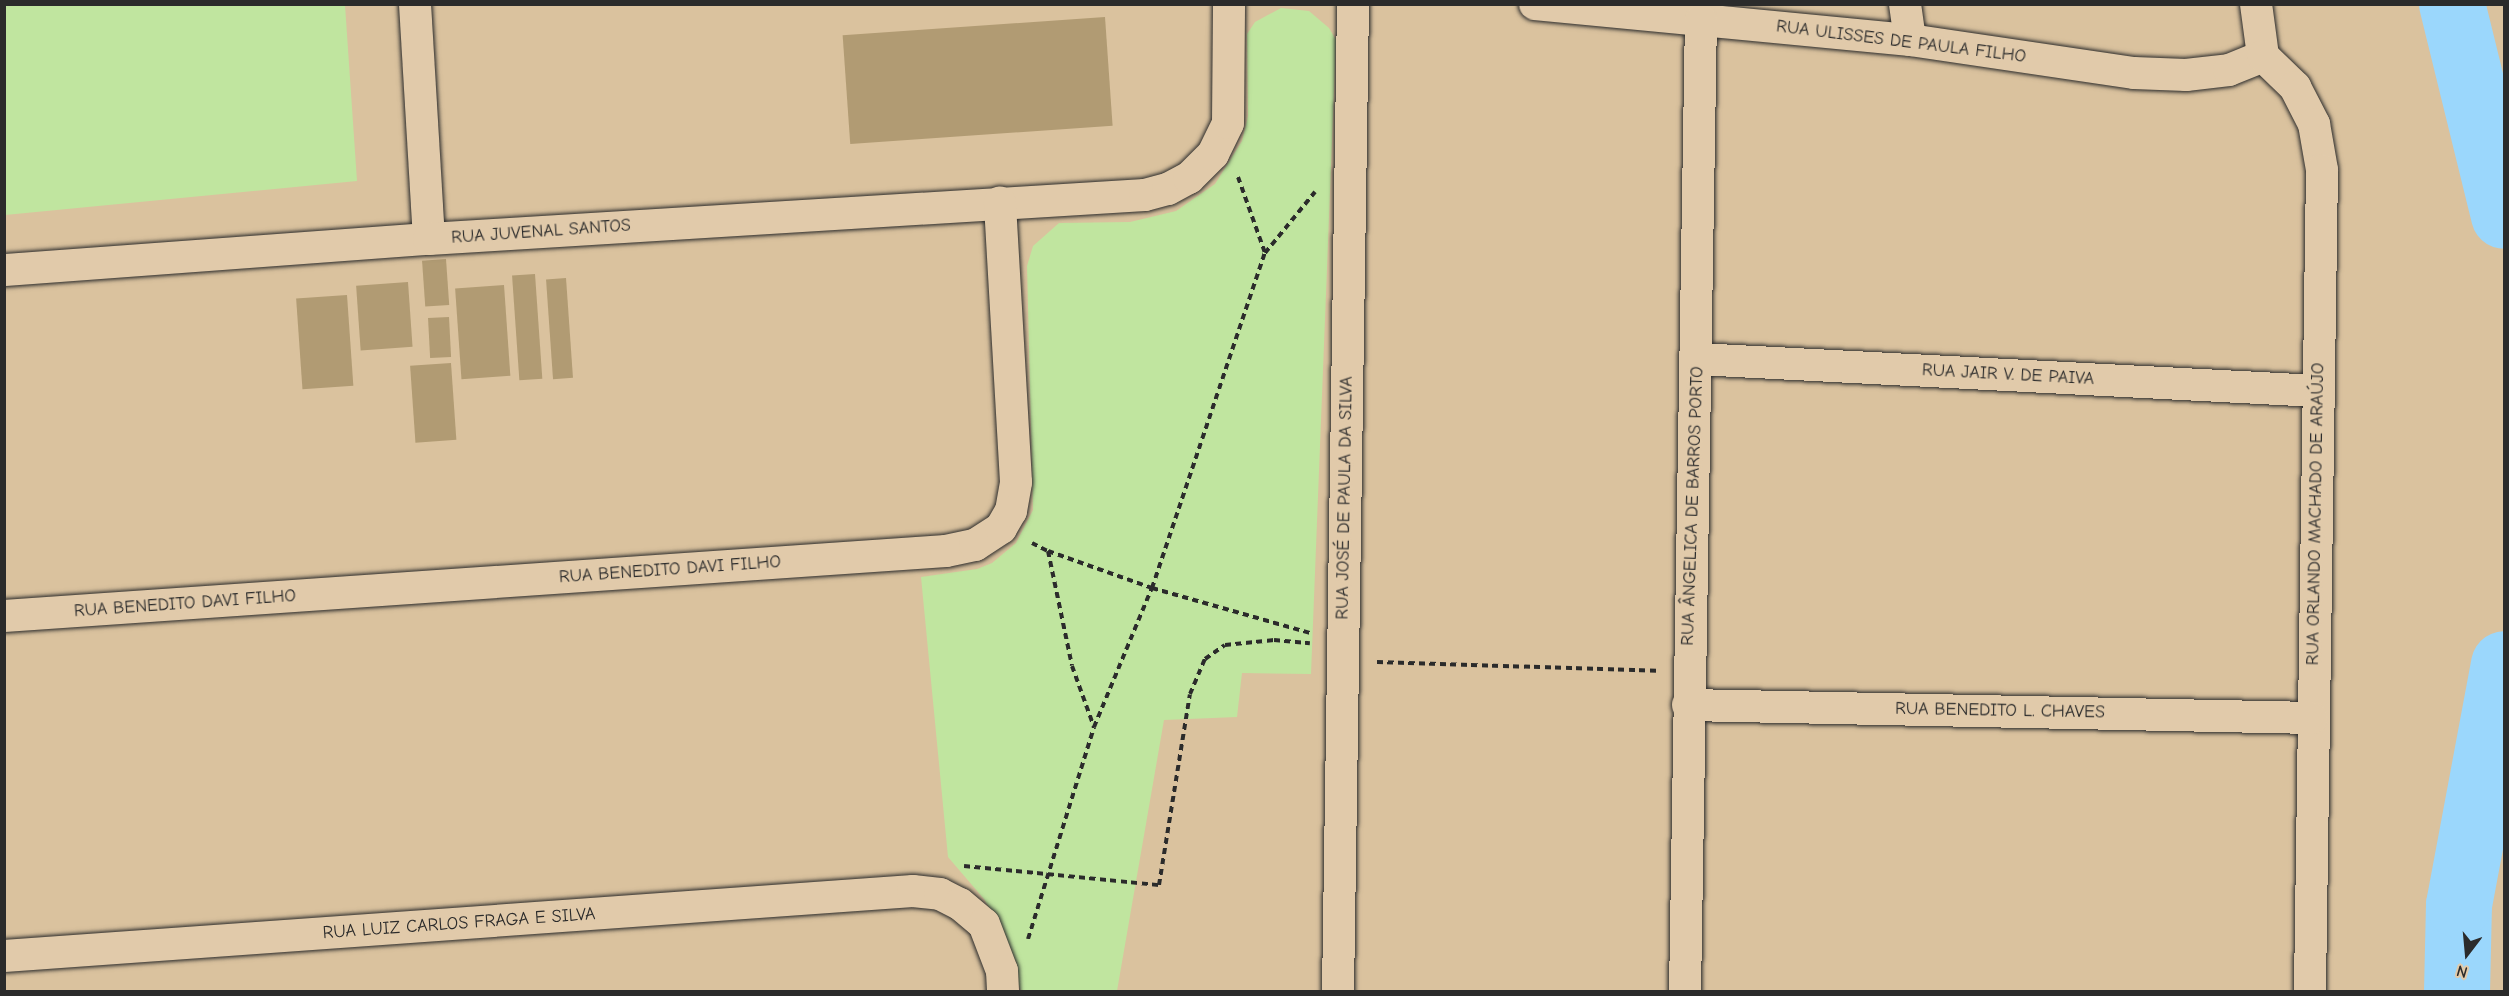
<!DOCTYPE html>
<html>
<head>
<meta charset="utf-8">
<style>
	body { margin:0 }
	#map { position:relative; width:2509px; height:996px; overflow:hidden; background:#dac29e; font-family:"Comic Neue",sans-serif }
	div>[style] { position:absolute }
	.green>* { inset:0; background:#c0e59f }
	.river>* { height:66px; margin:-33px; padding:0 33px; transform-origin:33px; border-radius:33px; background:#9bd7fc }
	.building>* { inset:0; background:#b19b73; transform-origin:0 0 }
	.path>* { height:4px; margin-top:-2px; transform-origin:0; background:repeating-linear-gradient(90deg,#2b2b2b 0 6px,transparent 0 10.5px) }
	.roads { filter:drop-shadow(0 0 2px #2b2b2b) drop-shadow(0 0 2px #2b2b2b) }
	.minor>* { height:32px; margin:-16px; padding:0 16px; transform-origin:16px; border-radius:16px; background:#e1caaa }
	span { translate:-50% -50%; white-space:nowrap; text-align:center; line-height:1.15; -webkit-text-stroke:5px #e1caaa; paint-order:stroke }
	.street-label { font-size:18px; color:#2b2b2b }
	.frame { position:absolute; inset:0; border:6px solid #2b2b2b; pointer-events:none }
	.north { position:absolute; left:2437px; top:924px; width:60px; height:60px; -webkit-text-stroke:4px #e1caaa; paint-order:stroke; rotate:196deg; font-size:16px; font-weight:700; line-height:24px; text-align:center; color:#2b2b2b }
	.north::after { content:''; display:block; margin:auto; width:21px; height:27px; background:#2b2b2b; clip-path:polygon(50% 0,100% 100%,50% 72%,0 100%) }
</style>
</head>
<body>
<div id="map">
	<div class="green">
		<div style="clip-path:polygon(5px 4px,345px 5px,357px 181px,5px 215px)"></div>
		<div style="clip-path:polygon(1281px 8px,1309px 11px,1329px 28px,1336px 40px,1311px 674px,1242px 673px,1237px 717px,1164px 720px,1117px 991px,1021px 991px,998px 923px,984px 899px,948px 857px,921px 577px,977px 569px,992px 563px,1016px 543px,1033px 510px,1027px 266px,1033px 246px,1059px 223px,1130px 222px,1176px 211px,1215px 184px,1242px 141px,1248px 116px,1247px 34px,1255px 22px)"></div>
	</div>
	<div class="river">
		<div style="left:2452px;top:4px;width:218px;rotate:76.2deg"></div>
		<div style="left:2457px;top:992px;width:87px;rotate:-88.7deg"></div>
		<div style="left:2459px;top:905px;width:245px;rotate:-79.4deg"></div>
	</div>
	<div class="building">
		<div style="left:1105px;top:17px;width:109px;height:263px;rotate:86deg"></div>
		<div style="left:446px;top:259px;width:46px;height:24px;rotate:86deg"></div>
		<div style="left:535px;top:274px;width:105px;height:23px;rotate:86deg"></div>
		<div style="left:566px;top:278px;width:100px;height:20px;rotate:86deg"></div>
		<div style="left:408px;top:282px;width:65px;height:52px;rotate:86deg"></div>
		<div style="left:504px;top:285px;width:91px;height:49px;rotate:86deg"></div>
		<div style="left:347px;top:295px;width:91px;height:51px;rotate:86deg"></div>
		<div style="left:449px;top:317px;width:40px;height:21px;rotate:87deg"></div>
		<div style="left:451px;top:363px;width:77px;height:41px;rotate:86deg"></div>
	</div>
	<div class="path">
		<div style="left:1238px;top:177px;width:81px;rotate:70.4deg"></div>
		<div style="left:1032px;top:543px;width:18px;rotate:27deg"></div>
		<div style="left:1048px;top:551px;width:117px;rotate:78.2deg"></div>
		<div style="left:1072px;top:666px;width:65px;rotate:70.2deg"></div>
		<div style="left:1048px;top:551px;width:110px;rotate:19.6deg"></div>
		<div style="left:1152px;top:588px;width:164px;rotate:15.9deg"></div>
		<div style="left:1377px;top:662px;width:280px;rotate:1.8deg"></div>
		<div style="left:964px;top:866px;width:196px;rotate:5.6deg"></div>
		<div style="left:1159px;top:885px;width:193px;rotate:-80.8deg"></div>
		<div style="left:1190px;top:694px;width:38px;rotate:-67deg"></div>
		<div style="left:1205px;top:659px;width:24px;rotate:-35deg"></div>
		<div style="left:1225px;top:645px;width:49px;rotate:-5.8deg"></div>
		<div style="left:1274px;top:640px;width:36px;rotate:5deg"></div>
		<div style="left:1028px;top:939px;width:222px;rotate:-72.7deg"></div>
		<div style="left:1094px;top:727px;width:151px;rotate:-67.4deg"></div>
		<div style="left:1152px;top:588px;width:354px;rotate:-71.4deg"></div>
		<div style="left:1265px;top:253px;width:79px;rotate:-50.7deg"></div>
	</div>
	<div class="roads">
		<div class="minor">
			<div style="left:415px;top:4px;width:235px;rotate:86.6deg"></div>
			<div style="left:1535px;top:4px;width:377px;rotate:5.5deg"></div>
			<div style="left:1910px;top:40px;width:226px;rotate:8.4deg"></div>
			<div style="left:2134px;top:73px;width:52px;rotate:2.2deg"></div>
			<div style="left:2186px;top:75px;width:43px;rotate:-6.6deg"></div>
			<div style="left:2229px;top:70px;width:37px;rotate:-22deg"></div>
			<div style="left:1905px;top:4px;width:36px;rotate:82deg"></div>
			<div style="left:2256px;top:4px;width:52px;rotate:82.3deg"></div>
			<div style="left:2263px;top:56px;width:45px;rotate:44.1deg"></div>
			<div style="left:2295px;top:87px;width:42px;rotate:62.8deg"></div>
			<div style="left:2314px;top:124px;width:47px;rotate:80.1deg"></div>
			<div style="left:2322px;top:170px;width:822px;rotate:90.84deg"></div>
			<div style="left:4px;top:270px;width:426px;rotate:-4.2deg"></div>
			<div style="left:429px;top:239px;width:717px;rotate:-3.52deg"></div>
			<div style="left:1145px;top:195px;width:24px;rotate:-15deg"></div>
			<div style="left:1168px;top:189px;width:24px;rotate:-28deg"></div>
			<div style="left:1189px;top:178px;width:34px;rotate:-45deg"></div>
			<div style="left:1213px;top:154px;width:34px;rotate:-64deg"></div>
			<div style="left:1228px;top:123px;width:119px;rotate:-89.5deg"></div>
			<div style="left:1697px;top:359px;width:622px;rotate:2.95deg"></div>
			<div style="left:4px;top:616px;width:944px;rotate:-3.95deg"></div>
			<div style="left:946px;top:551px;width:30px;rotate:-12deg"></div>
			<div style="left:975px;top:545px;width:31px;rotate:-33deg"></div>
			<div style="left:1001px;top:528px;width:20px;rotate:-60deg"></div>
			<div style="left:1011px;top:511px;width:29px;rotate:-80deg"></div>
			<div style="left:1016px;top:482px;width:280px;rotate:-93.3deg"></div>
			<div style="left:1688px;top:705px;width:624px;rotate:1.19deg"></div>
			<div style="left:4px;top:956px;width:911px;rotate:-4.09deg"></div>
			<div style="left:913px;top:891px;width:27px;rotate:6deg"></div>
			<div style="left:940px;top:894px;width:22px;rotate:27deg"></div>
			<div style="left:960px;top:904px;width:31px;rotate:40deg"></div>
			<div style="left:984px;top:924px;width:50px;rotate:69deg"></div>
			<div style="left:1002px;top:971px;width:21px;rotate:87deg"></div>
			<div style="left:1338px;top:992px;width:988px;rotate:-89.13deg"></div>
			<div style="left:1685px;top:992px;width:972px;rotate:-89.06deg"></div>
		</div>
	</div>
	<div class="street-label">
		<span style="left:1901px;top:42px;rotate:7deg">RUA ULISSES DE PAULA FILHO</span>
		<span style="left:541px;top:232px;rotate:-4deg">RUA JUVENAL SANTOS</span>
		<span style="left:2008px;top:375px;rotate:3deg">RUA JAIR V. DE PAIVA</span>
		<span style="left:1345px;top:498px;rotate:-89deg">RUA JOSÉ DE PAULA DA SILVA</span>
		<span style="left:1693px;top:506px;rotate:-88deg">RUA ÂNGELICA DE BARROS PORTO</span>
		<span style="left:2316px;top:514px;rotate:-89deg">RUA ORLANDO MACHADO DE ARAÚJO</span>
		<span style="left:670px;top:570px;rotate:-4deg">RUA BENEDITO DAVI FILHO</span>
		<span style="left:185px;top:604px;rotate:-4deg">RUA BENEDITO DAVI FILHO</span>
		<span style="left:2000px;top:711px;rotate:1deg">RUA BENEDITO L. CHAVES</span>
		<span style="left:459px;top:924px;rotate:-4deg">RUA LUIZ CARLOS FRAGA E SILVA</span>
	</div>
	<div class="frame"></div>
	<div class="north">N</div>
</div>
</body>
</html>
